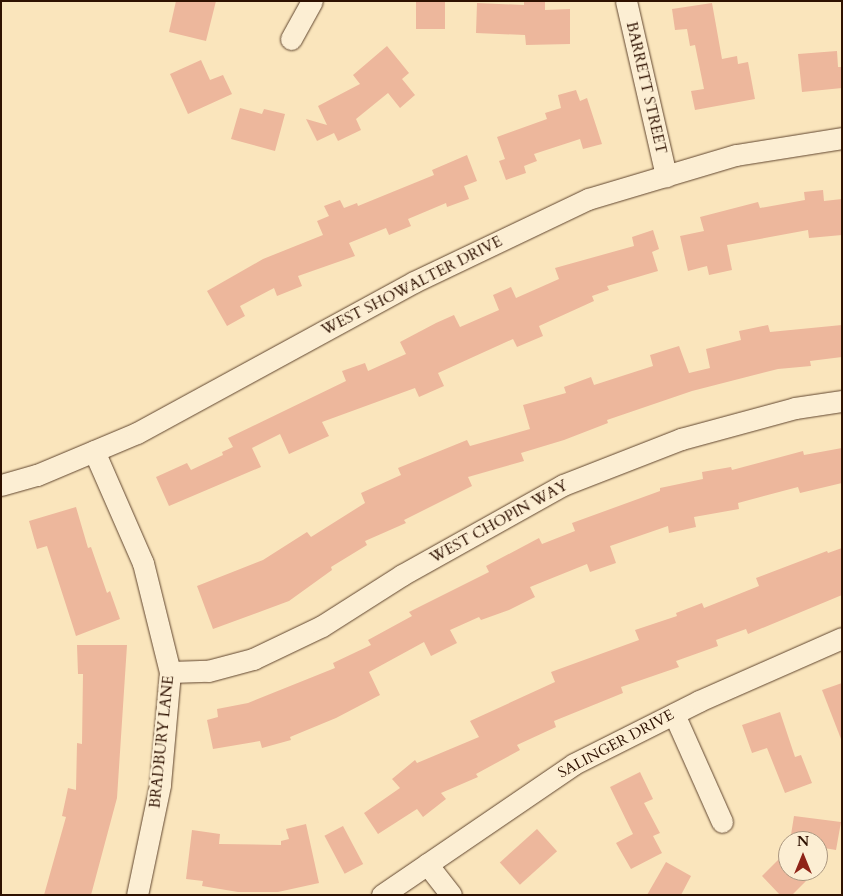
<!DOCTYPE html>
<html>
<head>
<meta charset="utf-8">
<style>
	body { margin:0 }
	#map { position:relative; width:843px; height:896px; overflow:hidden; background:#fae5bc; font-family:Cardo,serif }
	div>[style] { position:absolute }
	.building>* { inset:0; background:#edb79c; transform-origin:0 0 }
	.roads { filter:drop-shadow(0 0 1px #61462f) drop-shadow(0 0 1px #61462f) }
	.minor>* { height:21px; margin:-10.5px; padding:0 10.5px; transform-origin:10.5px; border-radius:10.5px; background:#fceed3 }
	span { translate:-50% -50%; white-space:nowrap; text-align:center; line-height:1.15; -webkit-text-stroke:4.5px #fceed3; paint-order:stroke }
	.street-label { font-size:15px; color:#2e1100 }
	.frame { position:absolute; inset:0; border:2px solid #2e1100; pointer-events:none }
	.north { position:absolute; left:778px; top:831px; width:50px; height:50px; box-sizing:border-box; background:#fceed3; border:1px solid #aa967f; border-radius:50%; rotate:0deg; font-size:14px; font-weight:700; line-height:20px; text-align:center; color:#2e1100 }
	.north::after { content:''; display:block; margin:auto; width:18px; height:22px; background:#8f2418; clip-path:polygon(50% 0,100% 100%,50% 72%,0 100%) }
</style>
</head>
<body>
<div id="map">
	<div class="building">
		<div style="clip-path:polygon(176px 1px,216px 1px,206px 41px,169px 32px)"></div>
		<div style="left:416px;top:1px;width:29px;height:28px"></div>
		<div style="clip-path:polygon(524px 1px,545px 1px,545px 10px,570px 9px,570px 44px,526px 45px,525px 35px,476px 33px,477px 3px,524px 5px)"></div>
		<div style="clip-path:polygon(712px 3px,722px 59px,737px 56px,738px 64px,748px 62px,755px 99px,695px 110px,691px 91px,704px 89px,695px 45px,690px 46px,687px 29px,675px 30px,672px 9px)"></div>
		<div style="clip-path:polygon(387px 46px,409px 73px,402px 79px,415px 95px,400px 108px,388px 93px,356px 119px,361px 130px,338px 141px,334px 133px,317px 141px,306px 119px,327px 125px,318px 106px,360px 84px,353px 75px)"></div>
		<div style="clip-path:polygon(837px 51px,838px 67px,842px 67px,842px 88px,802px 92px,798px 54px)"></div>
		<div style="clip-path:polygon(201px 60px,210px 80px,223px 75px,232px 94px,188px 114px,170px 74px)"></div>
		<div style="clip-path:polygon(576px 90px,580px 101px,587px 98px,602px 144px,583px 149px,580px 139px,534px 154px,537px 161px,524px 166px,526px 173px,506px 180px,499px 161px,505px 159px,497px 137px,547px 119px,545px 113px,561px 108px,558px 95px)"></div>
		<div style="clip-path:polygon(240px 108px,262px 114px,264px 109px,285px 114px,275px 151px,231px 139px)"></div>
		<div style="clip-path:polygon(467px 155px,477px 181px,464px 186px,469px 199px,447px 207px,446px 203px,408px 219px,411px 226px,389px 235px,386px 228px,349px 243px,355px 256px,298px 276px,302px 286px,277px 296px,274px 288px,240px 306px,245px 316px,227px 326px,207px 291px,263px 259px,323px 235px,317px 221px,329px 216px,324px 206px,340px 200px,344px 208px,357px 203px,358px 206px,434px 175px,432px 170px)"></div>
		<div style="clip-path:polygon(823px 190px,824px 201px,842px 199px,842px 235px,809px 238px,808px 230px,727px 245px,732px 270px,709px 275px,707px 266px,688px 271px,680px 236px,704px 231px,700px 217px,758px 202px,760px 208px,805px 200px,804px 192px)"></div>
		<div style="clip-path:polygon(653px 230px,659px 249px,652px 252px,658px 271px,607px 286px,609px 290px,592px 296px,594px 301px,539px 326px,543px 336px,517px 347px,513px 339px,438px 373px,444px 386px,419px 397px,415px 388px,322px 422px,329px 436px,289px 454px,280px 434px,252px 448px,261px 467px,169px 506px,156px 477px,187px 463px,191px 470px,223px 455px,222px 452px,233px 447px,228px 438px,346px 381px,342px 371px,365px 363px,368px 371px,406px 354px,400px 342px,436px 323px,454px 315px,460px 327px,499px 310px,493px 295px,511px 287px,516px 298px,559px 279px,555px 268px,634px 246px,632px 237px)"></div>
		<div style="clip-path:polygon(768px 325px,770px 332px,842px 325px,842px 357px,810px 361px,811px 366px,778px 369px,692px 391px,607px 420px,608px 423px,564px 440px,521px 453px,524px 461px,468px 477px,472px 486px,404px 520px,406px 523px,365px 541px,367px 545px,331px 567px,332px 570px,289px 601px,213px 629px,197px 586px,263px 560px,307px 532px,311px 537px,365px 503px,361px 493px,401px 475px,398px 468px,467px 440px,470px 446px,530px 429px,523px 405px,566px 393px,564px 387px,591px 377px,594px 385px,653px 366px,650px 355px,679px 346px,689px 373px,710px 368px,706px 349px,741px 340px,739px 331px)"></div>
		<div style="clip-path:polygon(842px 448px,842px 483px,800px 493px,798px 487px,738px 503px,739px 509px,694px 517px,696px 527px,669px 533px,668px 526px,610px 546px,616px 563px,590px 572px,587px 564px,530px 587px,535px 597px,509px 610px,481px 620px,479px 617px,450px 630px,457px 643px,431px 656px,424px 642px,369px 672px,380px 695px,336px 718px,290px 737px,291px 740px,262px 748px,260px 741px,213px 749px,207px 720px,218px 717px,217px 709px,248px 703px,335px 668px,333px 663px,371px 645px,368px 640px,412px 616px,409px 612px,489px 572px,486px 566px,539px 538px,542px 544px,575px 531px,572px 523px,660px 491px,660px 488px,703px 479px,702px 472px,731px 467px,732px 470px,803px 451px,804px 455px)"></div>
		<div style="clip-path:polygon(76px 507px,88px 548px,91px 547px,107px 593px,110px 591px,120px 619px,76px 636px,47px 546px,37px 549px,29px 521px)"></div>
		<div style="clip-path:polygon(842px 548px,842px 595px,748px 634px,746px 629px,716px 640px,718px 646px,676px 661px,679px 667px,621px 687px,623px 693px,554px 721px,556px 727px,517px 745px,520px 750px,476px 774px,478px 777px,441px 793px,446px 799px,423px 817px,417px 809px,378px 834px,364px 813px,400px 788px,392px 779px,415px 760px,417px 763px,479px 737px,470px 721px,555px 682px,551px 672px,639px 640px,635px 630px,677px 616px,676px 613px,702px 603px,704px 608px,759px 586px,756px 578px,827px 551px,828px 553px)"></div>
		<div style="clip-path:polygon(77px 645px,127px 645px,117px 798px,91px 895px,44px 895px,66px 817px,62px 816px,68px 788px,76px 790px,77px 743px,82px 744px,83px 674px,78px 674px)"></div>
		<div style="clip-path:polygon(842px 683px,842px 739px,841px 739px,822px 690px)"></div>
		<div style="clip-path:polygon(780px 712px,795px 757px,801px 755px,812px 783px,785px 793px,767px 748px,752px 753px,742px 725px)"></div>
		<div style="clip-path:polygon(640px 772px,653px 799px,644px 803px,660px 833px,653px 836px,662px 853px,631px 869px,616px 843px,633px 834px,610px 787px)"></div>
		<div style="clip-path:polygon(794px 816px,841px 822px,836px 850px,818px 847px,818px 841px,790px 841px)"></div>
		<div style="clip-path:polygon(306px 824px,319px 883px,278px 892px,238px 892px,202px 886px,203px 881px,186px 879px,192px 830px,220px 834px,219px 844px,281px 845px,281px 841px,289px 839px,286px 829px)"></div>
		<div style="left:343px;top:826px;width:43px;height:21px;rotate:62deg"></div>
		<div style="left:537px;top:829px;width:30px;height:50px;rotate:48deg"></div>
		<div style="clip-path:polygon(782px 856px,788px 862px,788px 871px,796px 871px,806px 881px,792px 895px,780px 895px,762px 876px)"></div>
		<div style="clip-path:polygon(666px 862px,691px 876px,681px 895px,647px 895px)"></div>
	</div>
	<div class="roads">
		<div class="minor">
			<div style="left:626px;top:1px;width:180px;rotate:77.1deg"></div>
			<div style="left:291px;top:39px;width:43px;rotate:-61.1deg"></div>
			<div style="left:94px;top:451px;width:122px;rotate:66.4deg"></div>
			<div style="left:143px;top:563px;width:112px;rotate:76.1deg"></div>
			<div style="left:170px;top:672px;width:113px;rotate:95.1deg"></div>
			<div style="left:160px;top:785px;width:112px;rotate:101.8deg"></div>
			<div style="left:1px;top:485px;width:37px;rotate:-16deg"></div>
			<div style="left:37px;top:475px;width:108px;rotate:-22.8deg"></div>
			<div style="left:137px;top:433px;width:315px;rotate:-28.6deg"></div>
			<div style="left:414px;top:282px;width:193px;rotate:-25.5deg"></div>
			<div style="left:588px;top:199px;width:154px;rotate:-16.6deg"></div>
			<div style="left:736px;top:155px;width:107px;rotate:-9.1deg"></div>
			<div style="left:170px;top:672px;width:38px;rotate:-2deg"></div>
			<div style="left:208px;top:671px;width:47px;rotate:-14.9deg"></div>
			<div style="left:253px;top:659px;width:76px;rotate:-25.6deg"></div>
			<div style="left:322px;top:626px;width:95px;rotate:-32.5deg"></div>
			<div style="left:402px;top:575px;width:184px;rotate:-29.2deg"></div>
			<div style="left:563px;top:485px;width:127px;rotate:-21.3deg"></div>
			<div style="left:681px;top:439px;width:118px;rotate:-15.2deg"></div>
			<div style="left:795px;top:408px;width:48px;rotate:-8.5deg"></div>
			<div style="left:674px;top:714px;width:118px;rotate:66deg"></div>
			<div style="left:427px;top:864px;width:39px;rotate:52deg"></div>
			<div style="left:382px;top:895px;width:232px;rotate:-34.3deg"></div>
			<div style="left:574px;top:764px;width:140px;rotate:-26.7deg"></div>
			<div style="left:699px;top:701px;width:156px;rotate:-23.8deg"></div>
		</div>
	</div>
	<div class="street-label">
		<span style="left:646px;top:88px;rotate:77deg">BARRETT STREET</span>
		<span style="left:412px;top:286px;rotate:-27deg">WEST SHOWALTER DRIVE</span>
		<span style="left:499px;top:522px;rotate:-29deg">WEST CHOPIN WAY</span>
		<span style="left:162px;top:742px;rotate:-84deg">BRADBURY LANE</span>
		<span style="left:616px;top:744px;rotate:-28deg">SALINGER DRIVE</span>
	</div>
	<div class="frame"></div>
	<div class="north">N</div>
</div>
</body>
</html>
